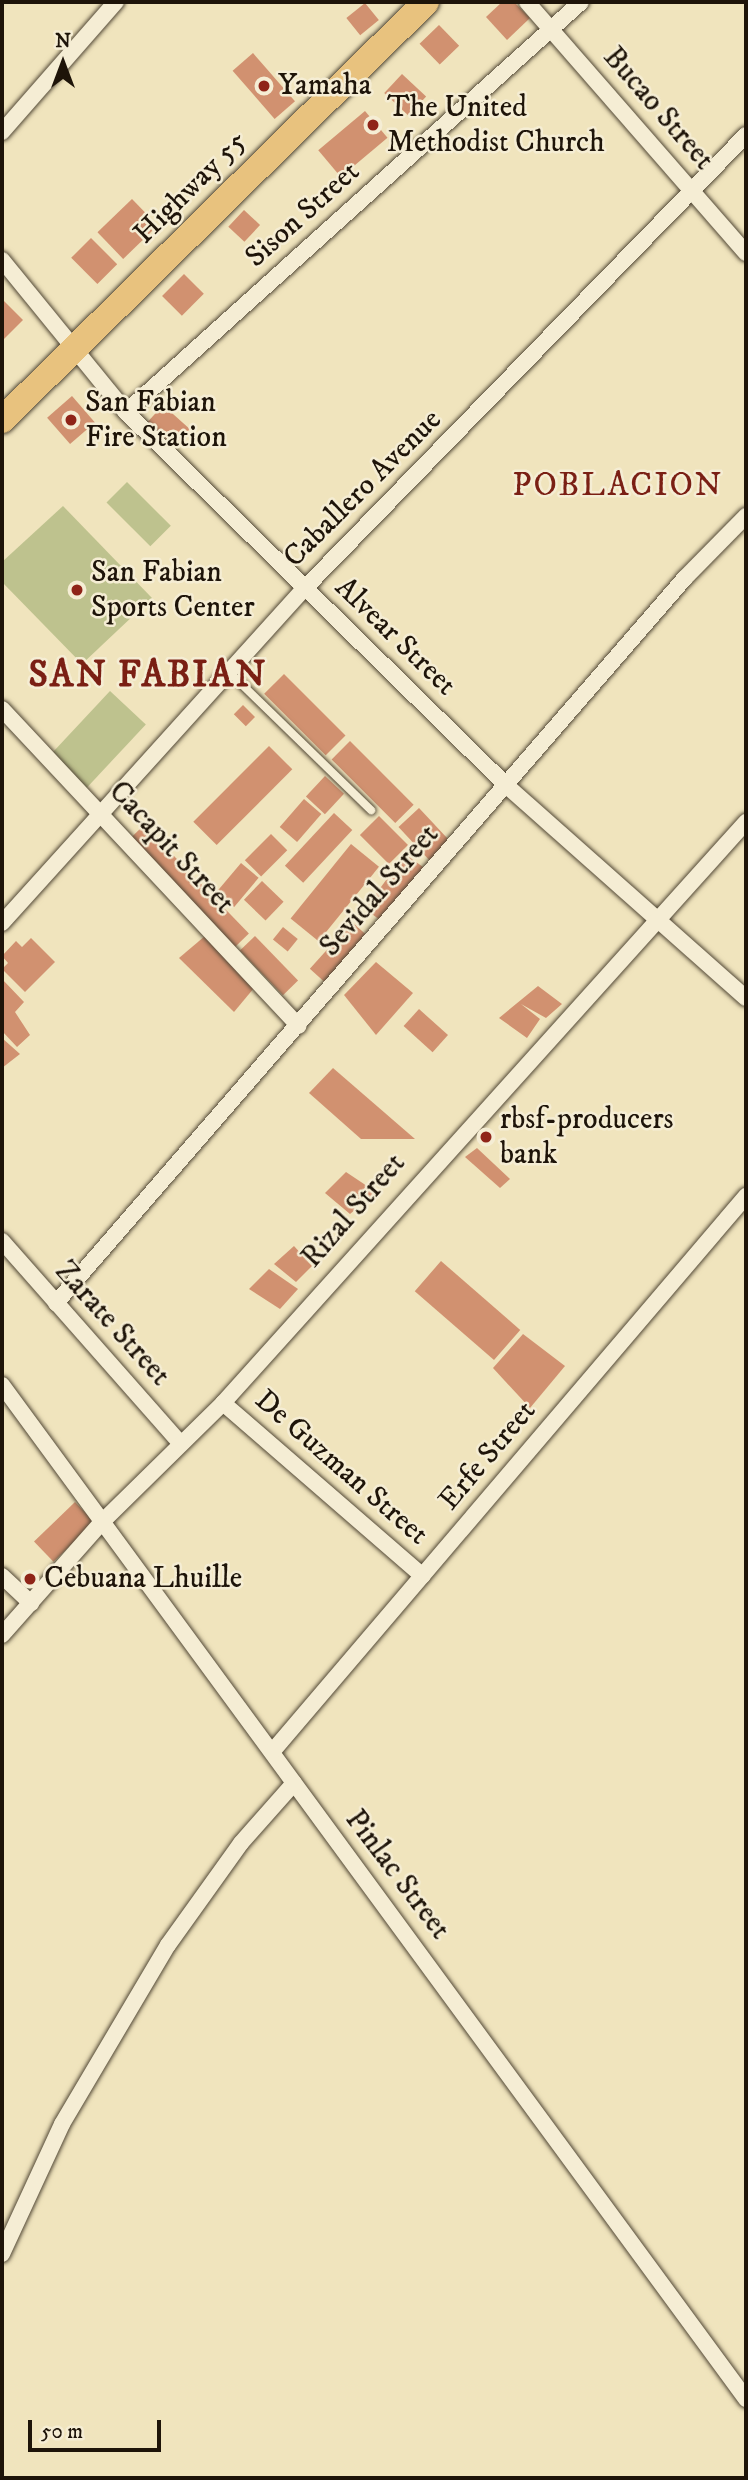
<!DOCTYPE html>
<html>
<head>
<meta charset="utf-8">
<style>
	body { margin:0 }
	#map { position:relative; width:748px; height:2480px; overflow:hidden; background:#f0e4bd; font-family:"IM FELL DW Pica",serif }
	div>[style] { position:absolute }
	.green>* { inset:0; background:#bec28e; transform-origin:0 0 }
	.building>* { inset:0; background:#d19170; transform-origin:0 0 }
	.roads { filter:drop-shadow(0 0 2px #524836) drop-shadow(0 0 2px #524836) }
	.service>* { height:8px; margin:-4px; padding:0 4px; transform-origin:4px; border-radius:4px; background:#f5edd4 }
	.minor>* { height:16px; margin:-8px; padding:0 8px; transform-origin:8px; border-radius:8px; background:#f5edd4 }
	.trunk>* { height:26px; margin:-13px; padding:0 13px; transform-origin:13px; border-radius:13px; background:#e8c27e }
	.dots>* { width:19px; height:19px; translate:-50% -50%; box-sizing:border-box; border:4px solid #f5edd4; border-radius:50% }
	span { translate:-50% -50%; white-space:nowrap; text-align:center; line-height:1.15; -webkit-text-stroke:5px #f5edd4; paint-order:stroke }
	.poi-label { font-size:30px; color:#1e1409 }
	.left { translate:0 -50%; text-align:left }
	.street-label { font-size:30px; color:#1e1409 }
	.quarter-label { font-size:33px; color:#7a1f14; letter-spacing:2px }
	.district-label { font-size:37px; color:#7a1f14; font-weight:700; letter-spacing:2px }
	.frame { position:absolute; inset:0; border:4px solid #1e1409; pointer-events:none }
	.north { position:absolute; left:28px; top:28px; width:70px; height:70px; -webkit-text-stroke:5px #f5edd4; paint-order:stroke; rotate:0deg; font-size:19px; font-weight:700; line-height:28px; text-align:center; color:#1e1409 }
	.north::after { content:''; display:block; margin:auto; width:24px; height:32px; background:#1e1409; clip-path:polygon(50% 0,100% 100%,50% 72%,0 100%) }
	.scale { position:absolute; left:28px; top:2420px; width:133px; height:32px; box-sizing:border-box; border:4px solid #1e1409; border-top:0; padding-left:9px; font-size:21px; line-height:24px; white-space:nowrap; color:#1e1409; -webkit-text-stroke:5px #f5edd4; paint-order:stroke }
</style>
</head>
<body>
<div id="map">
	<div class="green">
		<div style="left:127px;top:482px;width:62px;height:29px;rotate:45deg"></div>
		<div style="clip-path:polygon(63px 506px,152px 598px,82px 664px,2px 582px,2px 562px)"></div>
		<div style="left:110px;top:691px;width:49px;height:88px;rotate:43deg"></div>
	</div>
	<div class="building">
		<div style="clip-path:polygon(502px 2px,514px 2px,530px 18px,507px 40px,486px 17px)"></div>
		<div style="left:365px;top:3px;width:22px;height:24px;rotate:51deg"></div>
		<div style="left:439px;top:25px;width:29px;height:27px;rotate:46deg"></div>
		<div style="left:253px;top:53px;width:64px;height:27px;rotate:49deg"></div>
		<div style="left:402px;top:74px;width:33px;height:26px;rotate:43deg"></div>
		<div style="left:365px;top:111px;width:35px;height:61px;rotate:50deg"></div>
		<div style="left:132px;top:199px;width:37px;height:48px;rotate:46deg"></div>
		<div style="left:244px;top:210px;width:22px;height:23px;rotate:43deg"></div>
		<div style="left:91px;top:238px;width:37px;height:28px;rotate:45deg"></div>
		<div style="left:184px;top:274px;width:28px;height:31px;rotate:45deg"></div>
		<div style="clip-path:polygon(2px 299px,23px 320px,4px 339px,2px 337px)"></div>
		<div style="left:72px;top:396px;width:35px;height:33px;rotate:49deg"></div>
		<div style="left:163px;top:405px;width:36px;height:23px;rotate:42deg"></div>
		<div style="left:284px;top:674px;width:87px;height:28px;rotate:45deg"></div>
		<div style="left:243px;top:705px;width:17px;height:13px;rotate:45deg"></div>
		<div style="left:350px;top:741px;width:90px;height:26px;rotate:45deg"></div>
		<div style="left:269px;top:746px;width:33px;height:107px;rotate:45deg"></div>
		<div style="left:325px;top:776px;width:26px;height:28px;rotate:43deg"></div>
		<div style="left:304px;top:799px;width:23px;height:37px;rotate:41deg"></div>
		<div style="left:419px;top:808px;width:47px;height:28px;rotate:47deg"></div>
		<div style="left:334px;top:813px;width:25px;height:72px;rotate:43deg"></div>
		<div style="left:379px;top:816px;width:41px;height:27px;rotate:45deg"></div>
		<div style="left:144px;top:825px;width:151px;height:20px;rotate:46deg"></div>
		<div style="left:271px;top:834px;width:23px;height:37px;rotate:45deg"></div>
		<div style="left:351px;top:844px;width:36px;height:96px;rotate:39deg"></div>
		<div style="left:405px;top:854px;width:27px;height:68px;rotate:36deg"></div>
		<div style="left:241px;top:863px;width:23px;height:38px;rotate:40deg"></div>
		<div style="left:262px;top:881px;width:30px;height:26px;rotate:44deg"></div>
		<div style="left:352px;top:922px;width:25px;height:63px;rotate:42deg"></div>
		<div style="left:283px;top:927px;width:19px;height:16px;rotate:39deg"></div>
		<div style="clip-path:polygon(205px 936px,254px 988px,234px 1012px,179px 958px)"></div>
		<div style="left:255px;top:936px;width:62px;height:21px;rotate:46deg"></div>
		<div style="clip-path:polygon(31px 938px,55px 962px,25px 992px,2px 969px,8px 963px,2px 956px,16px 941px,22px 947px)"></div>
		<div style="clip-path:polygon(376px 962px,413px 993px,376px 1035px,344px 995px)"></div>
		<div style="clip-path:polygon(2px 979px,24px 1002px,15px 1012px,30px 1035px,17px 1047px,2px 1031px)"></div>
		<div style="clip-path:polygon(538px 986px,562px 1004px,546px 1018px,521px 1004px,540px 1019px,527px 1038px,499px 1018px)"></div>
		<div style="left:419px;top:1009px;width:39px;height:23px;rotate:42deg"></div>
		<div style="clip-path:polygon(2px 1038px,20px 1054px,2px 1068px)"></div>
		<div style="clip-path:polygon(333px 1068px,415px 1139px,361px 1139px,309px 1093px)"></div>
		<div style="clip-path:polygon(477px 1148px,510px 1179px,500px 1188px,465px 1157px)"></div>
		<div style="clip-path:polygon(346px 1172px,376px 1192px,350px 1214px,325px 1193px)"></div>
		<div style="clip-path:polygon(294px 1246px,312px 1266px,296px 1282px,274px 1264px)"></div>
		<div style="left:441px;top:1261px;width:105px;height:40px;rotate:41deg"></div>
		<div style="clip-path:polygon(269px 1269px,298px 1289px,280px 1309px,249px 1289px)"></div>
		<div style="clip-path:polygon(523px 1334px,565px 1366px,530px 1408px,493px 1368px)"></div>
		<div style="left:75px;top:1502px;width:28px;height:57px;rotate:46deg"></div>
	</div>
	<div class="roads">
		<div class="service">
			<div style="left:230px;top:673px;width:197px;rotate:44.2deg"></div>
		</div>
		<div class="minor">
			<div style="left:527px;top:2px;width:333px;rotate:48.9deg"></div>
			<div style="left:2px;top:132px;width:173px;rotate:-48.8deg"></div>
			<div style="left:2px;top:260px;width:196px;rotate:50.8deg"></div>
			<div style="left:126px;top:412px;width:534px;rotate:44.47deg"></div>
			<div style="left:507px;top:786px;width:319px;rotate:41.6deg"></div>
			<div style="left:126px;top:412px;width:612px;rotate:-42.02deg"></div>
			<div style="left:2px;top:709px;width:434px;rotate:46.9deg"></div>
			<div style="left:2px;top:923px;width:452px;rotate:-47.9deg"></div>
			<div style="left:305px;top:588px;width:632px;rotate:-45.77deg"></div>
			<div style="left:2px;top:1241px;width:269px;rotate:48.6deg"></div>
			<div style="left:56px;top:1303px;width:960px;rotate:-49.06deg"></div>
			<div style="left:685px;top:578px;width:87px;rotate:-45.5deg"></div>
			<div style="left:2px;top:1385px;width:1258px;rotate:53.73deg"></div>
			<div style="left:223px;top:1403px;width:264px;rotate:40.9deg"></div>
			<div style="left:2px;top:1576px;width:40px;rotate:43deg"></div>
			<div style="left:2px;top:1635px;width:151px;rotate:-48.5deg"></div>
			<div style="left:102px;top:1522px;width:170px;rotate:-44.5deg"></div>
			<div style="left:223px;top:1403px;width:782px;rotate:-48.01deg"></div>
			<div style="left:272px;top:1752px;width:731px;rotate:-49.55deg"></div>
			<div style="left:2px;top:2254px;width:143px;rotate:-65.2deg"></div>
			<div style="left:62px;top:2124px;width:208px;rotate:-59.4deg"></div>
			<div style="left:168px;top:1945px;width:125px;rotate:-54.4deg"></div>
			<div style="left:241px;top:1843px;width:80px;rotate:-48.5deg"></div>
		</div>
		<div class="trunk">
			<div style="left:2px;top:420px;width:595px;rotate:-44.59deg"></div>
		</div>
	</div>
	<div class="dots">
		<div style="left:264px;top:86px;background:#8f2418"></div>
		<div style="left:373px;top:125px;background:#8f2418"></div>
		<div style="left:71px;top:420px;background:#8f2418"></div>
		<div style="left:77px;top:590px;background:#8f2418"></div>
		<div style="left:486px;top:1137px;background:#8f2418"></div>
		<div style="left:30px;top:1579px;background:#8f2418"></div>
	</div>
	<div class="poi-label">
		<span class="left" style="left:278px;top:86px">Yamaha</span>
		<span class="left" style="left:387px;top:125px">The United<br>Methodist Church</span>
		<span class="left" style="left:85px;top:420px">San Fabian<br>Fire Station</span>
		<span class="left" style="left:91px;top:590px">San Fabian<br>Sports Center</span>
		<span class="left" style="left:500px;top:1137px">rbsf-producers<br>bank</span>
		<span class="left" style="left:44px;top:1579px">Cebuana Lhuille</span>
	</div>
	<div class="street-label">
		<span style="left:658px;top:109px;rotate:49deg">Bucao Street</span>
		<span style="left:191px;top:188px;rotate:-45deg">Highway 55</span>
		<span style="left:303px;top:215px;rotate:-42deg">Sison Street</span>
		<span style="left:363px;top:489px;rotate:-45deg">Caballero Avenue</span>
		<span style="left:395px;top:637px;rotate:44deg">Alvear Street</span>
		<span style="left:171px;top:848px;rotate:47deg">Cacapit Street</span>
		<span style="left:380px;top:891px;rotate:-49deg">Sevidal Street</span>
		<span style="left:354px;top:1211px;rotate:-49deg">Rizal Street</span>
		<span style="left:112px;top:1324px;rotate:48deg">Zarate Street</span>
		<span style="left:488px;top:1456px;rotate:-50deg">Erfe Street</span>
		<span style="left:341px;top:1468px;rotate:41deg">De Guzman Street</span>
		<span style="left:397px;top:1875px;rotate:53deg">Pinlac Street</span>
	</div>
	<div class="quarter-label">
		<span style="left:618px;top:486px">POBLACION</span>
	</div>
	<div class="district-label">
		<span style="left:148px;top:676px">SAN FABIAN</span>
	</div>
	<div class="frame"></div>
	<div class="north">N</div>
	<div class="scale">50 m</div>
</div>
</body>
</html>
